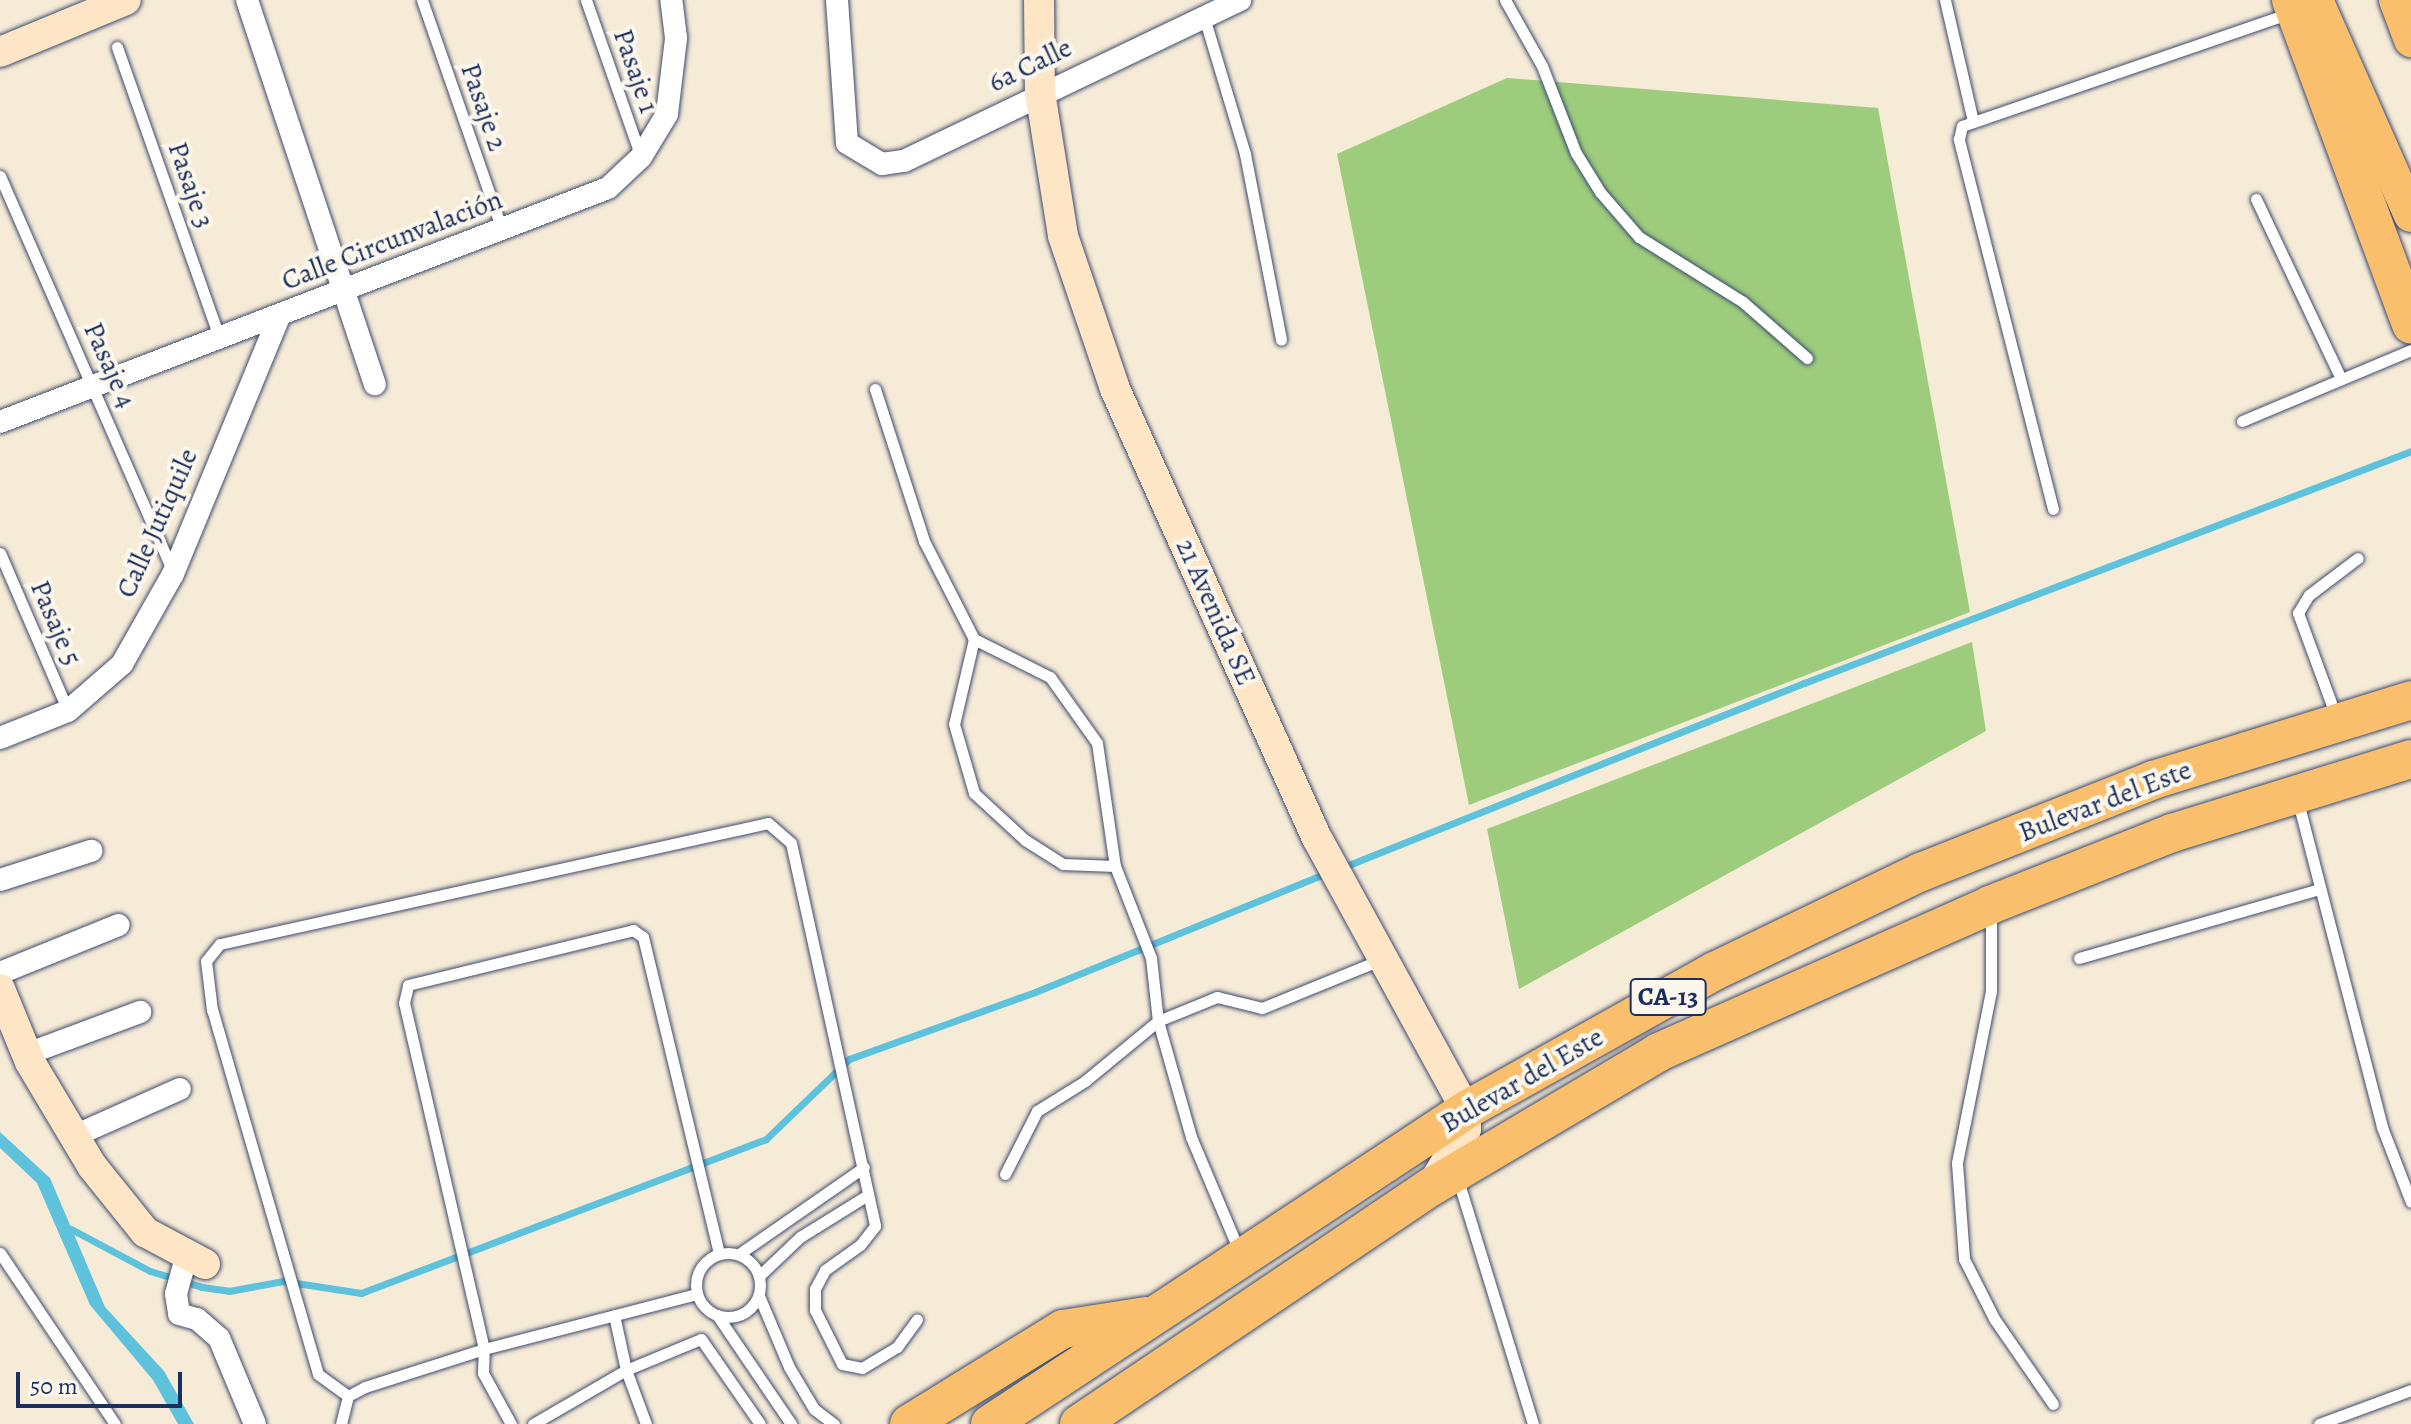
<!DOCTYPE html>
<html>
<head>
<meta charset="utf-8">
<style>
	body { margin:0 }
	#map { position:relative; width:2411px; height:1424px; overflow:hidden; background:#f6ebd7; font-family:Alegreya,serif }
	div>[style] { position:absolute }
	.green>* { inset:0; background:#9dcd7c }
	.water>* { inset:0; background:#5ec2dc }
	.stream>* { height:7px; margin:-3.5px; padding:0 3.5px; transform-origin:3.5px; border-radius:3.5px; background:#5ec2dc }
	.roads { filter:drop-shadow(0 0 2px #3c4b70) drop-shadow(0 0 2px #3c4b70) }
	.lane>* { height:11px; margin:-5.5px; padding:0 5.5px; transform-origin:5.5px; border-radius:5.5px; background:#fff }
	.lane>.ring { margin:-5.5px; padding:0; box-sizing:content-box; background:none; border:11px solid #fff; border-radius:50% }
	.street>* { height:22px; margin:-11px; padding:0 11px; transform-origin:11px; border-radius:11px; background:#fff }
	.secondary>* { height:30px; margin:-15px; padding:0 15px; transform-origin:15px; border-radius:15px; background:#fde5c5 }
	.primary>* { height:34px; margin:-17px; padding:0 17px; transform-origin:17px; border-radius:17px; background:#f9bf6d }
	.highway>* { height:38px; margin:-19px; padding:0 19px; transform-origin:19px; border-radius:19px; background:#f9bf6d }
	span { translate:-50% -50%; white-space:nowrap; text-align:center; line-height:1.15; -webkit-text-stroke:8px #fbf7ec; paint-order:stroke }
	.shield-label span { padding:2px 6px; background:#fbf7ec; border:2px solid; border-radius:6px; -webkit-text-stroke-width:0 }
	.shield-label { font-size:26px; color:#1b2f5e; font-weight:700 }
	.street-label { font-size:28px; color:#1b2f5e }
	.scale { position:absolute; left:16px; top:1372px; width:166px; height:36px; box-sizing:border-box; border:4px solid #1b2f5e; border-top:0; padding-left:10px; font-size:24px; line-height:28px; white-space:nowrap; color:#1b2f5e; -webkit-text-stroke:6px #fbf7ec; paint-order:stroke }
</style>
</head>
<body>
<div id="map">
	<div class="green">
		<div style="clip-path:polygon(1507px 78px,1878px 108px,1970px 612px,1469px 805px,1337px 154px)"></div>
		<div style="clip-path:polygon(1972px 642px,1986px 731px,1519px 989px,1487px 829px)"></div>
	</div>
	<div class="water">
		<div style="clip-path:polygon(0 1132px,50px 1178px,105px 1307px,164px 1371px,194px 1424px,178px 1424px,153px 1380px,90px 1305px,37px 1183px,0 1148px)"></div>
	</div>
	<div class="stream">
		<div style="left:1341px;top:868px;width:499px;rotate:-21.8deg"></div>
		<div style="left:1804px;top:683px;width:650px;rotate:-20.92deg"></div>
		<div style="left:71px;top:1229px;width:89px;rotate:28deg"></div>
		<div style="left:150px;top:1271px;width:54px;rotate:17.1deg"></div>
		<div style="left:202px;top:1287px;width:27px;rotate:8deg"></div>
		<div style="left:229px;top:1291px;width:55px;rotate:-10.5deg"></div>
		<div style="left:283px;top:1281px;width:79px;rotate:8.7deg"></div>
		<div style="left:361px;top:1293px;width:433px;rotate:-20.8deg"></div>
		<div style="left:766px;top:1139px;width:115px;rotate:-43.9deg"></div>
		<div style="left:849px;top:1059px;width:198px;rotate:-19.8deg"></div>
		<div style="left:1035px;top:992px;width:318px;rotate:-22.2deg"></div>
	</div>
	<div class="roads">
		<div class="lane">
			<div style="left:422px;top:0;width:244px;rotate:70.8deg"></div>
			<div style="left:586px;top:0;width:166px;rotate:70.7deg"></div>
			<div style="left:1505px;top:0;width:76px;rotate:60.7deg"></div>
			<div style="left:1542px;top:66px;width:93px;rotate:68.7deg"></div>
			<div style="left:1576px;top:153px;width:46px;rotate:58.4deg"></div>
			<div style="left:1600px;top:192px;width:60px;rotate:49.1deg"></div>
			<div style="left:1639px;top:237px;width:123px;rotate:32deg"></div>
			<div style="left:1743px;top:302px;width:85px;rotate:41.2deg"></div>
			<div style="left:1945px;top:0;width:124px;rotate:77deg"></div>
			<div style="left:1204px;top:17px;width:143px;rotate:73.3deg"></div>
			<div style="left:1245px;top:154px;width:189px;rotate:79deg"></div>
			<div style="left:117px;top:47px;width:310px;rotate:70.6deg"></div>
			<div style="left:0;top:176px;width:430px;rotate:66.4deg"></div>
			<div style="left:2256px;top:199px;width:199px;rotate:64.7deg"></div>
			<div style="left:875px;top:389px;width:160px;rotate:72.1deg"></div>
			<div style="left:924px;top:541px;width:110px;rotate:63deg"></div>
			<div style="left:974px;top:639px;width:85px;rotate:26.6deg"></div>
			<div style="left:1050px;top:677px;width:81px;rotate:54.5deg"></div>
			<div style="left:1097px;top:743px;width:124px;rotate:81.7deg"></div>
			<div style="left:1115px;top:866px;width:99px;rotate:68.6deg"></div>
			<div style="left:1151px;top:958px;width:63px;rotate:83.7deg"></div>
			<div style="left:1158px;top:1021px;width:121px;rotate:74.1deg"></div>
			<div style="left:1191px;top:1137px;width:126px;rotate:67.1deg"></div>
			<div style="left:2242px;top:421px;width:183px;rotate:-22.8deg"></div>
			<div style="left:2053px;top:509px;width:382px;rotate:-104.3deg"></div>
			<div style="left:1959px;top:139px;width:13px;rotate:-77deg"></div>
			<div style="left:1962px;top:126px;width:347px;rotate:-19deg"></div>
			<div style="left:0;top:553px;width:172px;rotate:66.7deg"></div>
			<div style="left:974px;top:639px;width:87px;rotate:103.2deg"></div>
			<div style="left:954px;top:724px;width:72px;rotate:73.8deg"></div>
			<div style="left:974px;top:793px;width:69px;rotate:42.7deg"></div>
			<div style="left:1025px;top:840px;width:45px;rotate:32.3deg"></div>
			<div style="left:1063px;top:864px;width:52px;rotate:2.2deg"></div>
			<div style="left:2337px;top:719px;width:113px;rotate:-110.2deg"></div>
			<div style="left:2298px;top:613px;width:21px;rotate:-59deg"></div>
			<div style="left:2309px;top:595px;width:61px;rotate:-37.1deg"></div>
			<div style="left:2297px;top:798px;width:340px;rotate:75.5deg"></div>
			<div style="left:2382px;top:1127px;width:80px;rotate:68.9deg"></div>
			<div style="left:1991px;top:914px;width:77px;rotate:90deg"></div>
			<div style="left:1991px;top:991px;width:175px;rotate:101.2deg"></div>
			<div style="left:1957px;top:1163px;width:96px;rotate:85.8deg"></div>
			<div style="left:1964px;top:1259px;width:68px;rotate:63.1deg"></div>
			<div style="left:1995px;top:1320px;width:102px;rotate:55.4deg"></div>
			<div style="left:2079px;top:958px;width:251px;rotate:-16deg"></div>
			<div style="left:1005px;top:1174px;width:71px;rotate:-63.1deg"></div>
			<div style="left:1037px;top:1111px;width:57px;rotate:-32deg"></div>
			<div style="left:1085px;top:1081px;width:94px;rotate:-39.4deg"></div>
			<div style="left:1158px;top:1021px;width:64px;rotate:-22.1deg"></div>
			<div style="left:1217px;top:997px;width:46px;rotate:13.7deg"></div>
			<div style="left:1262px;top:1008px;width:127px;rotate:-22.1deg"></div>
			<div style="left:1458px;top:1180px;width:255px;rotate:72.9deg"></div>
			<div class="ring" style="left:696px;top:1253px;width:53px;height:53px"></div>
			<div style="left:0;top:1253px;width:206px;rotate:56.1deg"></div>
			<div style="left:739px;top:1254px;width:152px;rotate:-34.8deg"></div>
			<div style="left:759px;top:1276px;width:57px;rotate:-43.6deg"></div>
			<div style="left:800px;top:1237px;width:78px;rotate:-31.8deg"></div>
			<div style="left:759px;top:1296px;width:77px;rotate:67.1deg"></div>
			<div style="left:789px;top:1367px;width:49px;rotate:59.2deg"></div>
			<div style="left:814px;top:1409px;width:25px;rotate:37deg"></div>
			<div style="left:717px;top:1315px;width:132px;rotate:55.8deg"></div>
			<div style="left:348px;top:1396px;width:37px;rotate:-144deg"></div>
			<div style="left:318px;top:1374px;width:379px;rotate:-106.2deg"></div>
			<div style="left:212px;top:1010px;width:49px;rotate:-97deg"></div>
			<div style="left:206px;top:961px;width:22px;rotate:-51deg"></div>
			<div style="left:220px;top:944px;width:561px;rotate:-12.45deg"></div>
			<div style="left:768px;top:823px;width:30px;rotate:41deg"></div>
			<div style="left:791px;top:843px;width:392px;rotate:77.6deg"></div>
			<div style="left:875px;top:1226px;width:24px;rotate:128deg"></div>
			<div style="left:860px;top:1245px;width:43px;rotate:144.5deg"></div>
			<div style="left:825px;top:1270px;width:21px;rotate:118deg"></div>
			<div style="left:815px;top:1289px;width:21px;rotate:90deg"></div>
			<div style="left:815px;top:1310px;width:60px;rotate:63.4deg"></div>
			<div style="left:842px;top:1364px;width:20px;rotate:11deg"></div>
			<div style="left:862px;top:1368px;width:41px;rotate:-31deg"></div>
			<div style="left:897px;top:1347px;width:34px;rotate:-54deg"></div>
			<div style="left:341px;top:1424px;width:29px;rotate:-76deg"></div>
			<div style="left:348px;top:1396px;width:19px;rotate:-28deg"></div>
			<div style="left:365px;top:1387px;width:125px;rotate:-17.7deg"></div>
			<div style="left:484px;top:1349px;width:220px;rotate:-14.5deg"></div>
			<div style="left:511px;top:1424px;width:58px;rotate:-118.8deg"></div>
			<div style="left:483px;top:1373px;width:24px;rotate:-88deg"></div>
			<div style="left:484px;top:1349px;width:355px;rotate:-103deg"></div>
			<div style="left:404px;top:1003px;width:18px;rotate:-77deg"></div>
			<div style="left:408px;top:985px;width:232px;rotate:-13.7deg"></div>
			<div style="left:633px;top:930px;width:12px;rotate:35deg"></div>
			<div style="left:643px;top:937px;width:326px;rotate:76.5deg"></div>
			<div style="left:533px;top:1424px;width:108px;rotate:-30.1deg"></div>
			<div style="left:626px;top:1370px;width:56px;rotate:-102.3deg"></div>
			<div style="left:646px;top:1424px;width:58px;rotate:-110.3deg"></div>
			<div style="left:626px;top:1370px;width:81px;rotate:-22.5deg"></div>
			<div style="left:701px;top:1339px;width:103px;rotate:55.2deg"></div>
			<div style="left:2319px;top:1424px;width:98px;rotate:-20.3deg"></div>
		</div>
		<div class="street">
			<div style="left:247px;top:0;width:405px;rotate:71.6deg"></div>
			<div style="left:837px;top:0;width:143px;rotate:86deg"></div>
			<div style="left:847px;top:143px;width:41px;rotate:31deg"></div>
			<div style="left:882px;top:164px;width:22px;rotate:-8deg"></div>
			<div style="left:904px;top:161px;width:373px;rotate:-25.6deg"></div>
			<div style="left:0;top:422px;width:651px;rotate:-21.05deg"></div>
			<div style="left:608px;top:188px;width:45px;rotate:-43.2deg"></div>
			<div style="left:641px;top:157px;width:50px;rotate:-58.8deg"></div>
			<div style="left:667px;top:114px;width:77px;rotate:-83.2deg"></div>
			<div style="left:676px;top:38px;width:38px;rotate:-97deg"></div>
			<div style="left:0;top:738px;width:73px;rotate:-21.7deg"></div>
			<div style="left:68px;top:711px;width:72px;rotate:-41deg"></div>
			<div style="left:122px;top:664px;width:103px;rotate:-60.5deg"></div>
			<div style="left:173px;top:574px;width:280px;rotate:-67.6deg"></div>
			<div style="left:0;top:880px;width:96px;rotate:-17.7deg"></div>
			<div style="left:0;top:973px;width:128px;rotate:-22deg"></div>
			<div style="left:27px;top:1054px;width:121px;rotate:-20.4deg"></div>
			<div style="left:72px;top:1137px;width:118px;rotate:-24deg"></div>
			<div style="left:187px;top:1254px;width:41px;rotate:105.4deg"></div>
			<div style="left:176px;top:1294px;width:20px;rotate:81deg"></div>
			<div style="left:179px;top:1314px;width:19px;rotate:16deg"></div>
			<div style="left:197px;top:1319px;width:29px;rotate:41deg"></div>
			<div style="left:219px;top:1338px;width:93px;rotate:67.3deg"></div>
		</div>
		<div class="secondary">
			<div style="left:1039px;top:0;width:92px;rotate:89.4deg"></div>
			<div style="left:1040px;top:92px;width:146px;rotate:80.9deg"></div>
			<div style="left:1063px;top:236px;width:162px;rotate:71.2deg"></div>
			<div style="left:1115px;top:389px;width:492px;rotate:65.8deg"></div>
			<div style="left:1317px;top:838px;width:310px;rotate:61.3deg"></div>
			<div style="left:1466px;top:1110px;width:19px;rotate:90deg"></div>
			<div style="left:1466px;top:1129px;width:66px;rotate:121.3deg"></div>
			<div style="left:0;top:52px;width:136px;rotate:-22.4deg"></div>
			<div style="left:0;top:989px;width:79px;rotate:67.7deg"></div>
			<div style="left:30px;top:1062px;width:121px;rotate:59.2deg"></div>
			<div style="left:92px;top:1166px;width:85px;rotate:51.2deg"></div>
			<div style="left:145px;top:1232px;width:68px;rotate:28.1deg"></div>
		</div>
		<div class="primary">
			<div style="left:2316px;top:0;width:235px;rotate:66.2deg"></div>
			<div style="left:2396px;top:0;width:43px;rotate:69.4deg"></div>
		</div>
		<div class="highway">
			<div style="left:2291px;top:0;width:346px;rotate:69.7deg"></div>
			<div style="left:909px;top:1424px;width:181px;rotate:-31.7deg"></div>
			<div style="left:1063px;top:1329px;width:84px;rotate:-8.9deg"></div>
			<div style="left:990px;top:1424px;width:570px;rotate:-33.41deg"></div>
			<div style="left:1466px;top:1110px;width:285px;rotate:-29.2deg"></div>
			<div style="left:1715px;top:971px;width:229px;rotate:-25.7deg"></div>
			<div style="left:1921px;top:872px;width:250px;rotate:-21.6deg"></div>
			<div style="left:2153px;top:780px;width:270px;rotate:-17.2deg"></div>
			<div style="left:1079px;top:1424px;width:424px;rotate:-34deg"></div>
			<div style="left:1431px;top:1187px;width:265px;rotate:-30.6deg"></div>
			<div style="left:1659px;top:1052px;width:362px;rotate:-23.9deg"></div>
			<div style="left:1990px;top:905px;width:196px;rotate:-21.6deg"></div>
			<div style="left:2172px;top:833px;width:250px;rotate:-17.2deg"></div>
		</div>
	</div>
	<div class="shield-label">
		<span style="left:1668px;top:997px">CA-13</span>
	</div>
	<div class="street-label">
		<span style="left:1030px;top:65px;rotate:-26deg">6a Calle</span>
		<span style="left:636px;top:71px;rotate:71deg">Pasaje 1</span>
		<span style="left:484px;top:107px;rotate:71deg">Pasaje 2</span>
		<span style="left:191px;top:185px;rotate:71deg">Pasaje 3</span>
		<span style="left:392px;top:240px;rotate:-21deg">Calle Circunvalación</span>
		<span style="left:110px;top:365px;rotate:66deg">Pasaje 4</span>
		<span style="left:157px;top:523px;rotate:-66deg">Calle Jutiquile</span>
		<span style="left:1216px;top:612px;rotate:66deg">21 Avenida SE</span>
		<span style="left:56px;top:623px;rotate:67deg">Pasaje 5</span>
		<span style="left:2105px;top:801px;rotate:-21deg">Bulevar del Este</span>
		<span style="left:1522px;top:1080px;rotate:-30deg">Bulevar del Este</span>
	</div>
	<div class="scale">50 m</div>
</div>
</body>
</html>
